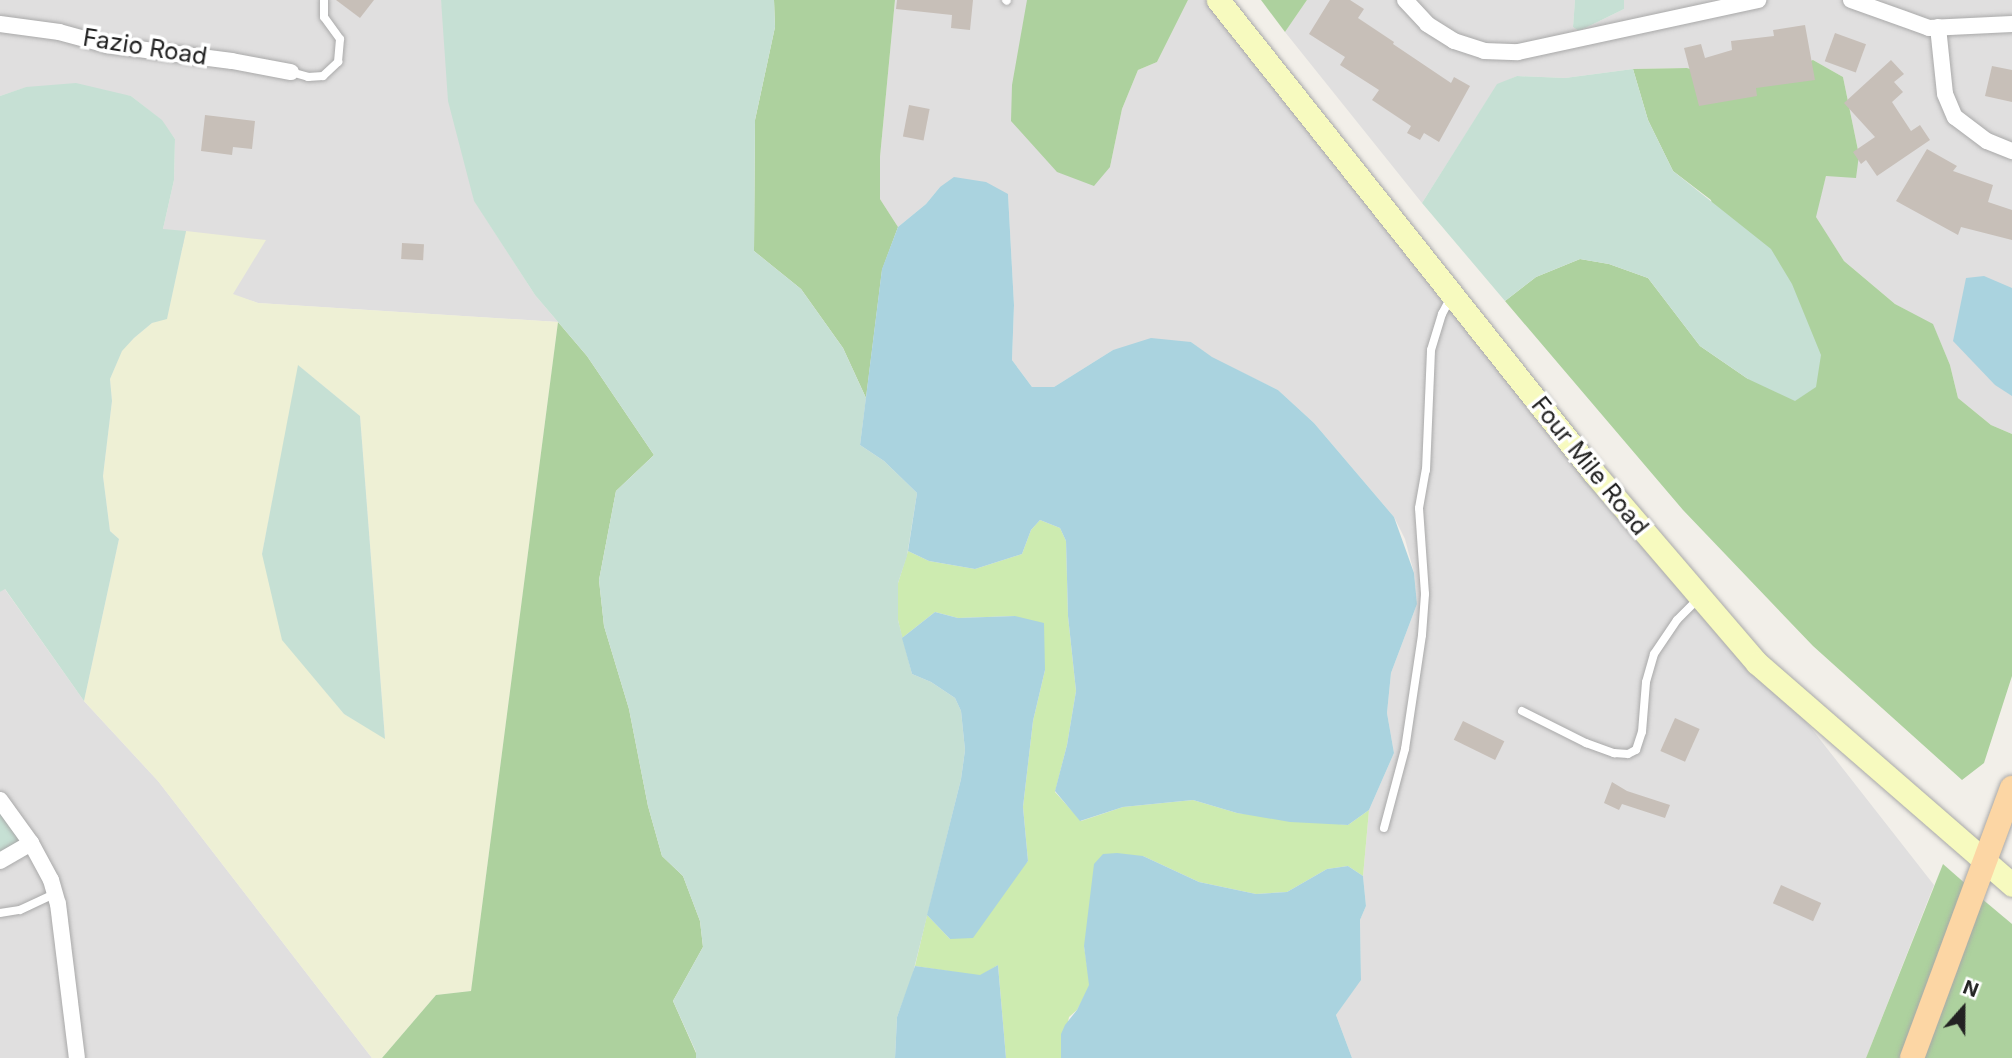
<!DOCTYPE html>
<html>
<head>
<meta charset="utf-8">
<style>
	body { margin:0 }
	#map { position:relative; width:2012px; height:1058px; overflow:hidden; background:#f2efe9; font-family:Inter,sans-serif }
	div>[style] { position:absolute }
	.residential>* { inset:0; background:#e0dfdf }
	.farmland>* { inset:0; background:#eef0d5 }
	.grass>* { inset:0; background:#cdebb0 }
	.forest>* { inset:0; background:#add19e }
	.wetland>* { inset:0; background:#c6e0d4 }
	.water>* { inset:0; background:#aad3df }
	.building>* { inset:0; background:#c7bfb8; transform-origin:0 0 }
	.roads { filter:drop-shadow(0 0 2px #a9a9a9) drop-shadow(0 0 2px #a9a9a9) }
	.service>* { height:8px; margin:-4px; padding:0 4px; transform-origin:4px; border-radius:4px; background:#fff }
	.minor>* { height:16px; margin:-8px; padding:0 8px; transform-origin:8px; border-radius:8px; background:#fff }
	.secondary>* { height:23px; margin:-11.5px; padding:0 11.5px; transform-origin:11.5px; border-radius:11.5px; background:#f7fabf }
	.primary>* { height:24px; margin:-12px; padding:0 12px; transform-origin:12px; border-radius:12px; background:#fcd6a4 }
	span { translate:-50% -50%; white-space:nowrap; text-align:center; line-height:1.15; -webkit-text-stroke:7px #fff; paint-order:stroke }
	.street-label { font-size:24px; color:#222 }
	.north { position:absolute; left:1928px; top:974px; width:70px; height:70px; -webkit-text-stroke:5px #fff; paint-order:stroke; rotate:21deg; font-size:19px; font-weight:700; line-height:28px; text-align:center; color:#222 }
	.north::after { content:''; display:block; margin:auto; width:24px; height:32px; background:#222; clip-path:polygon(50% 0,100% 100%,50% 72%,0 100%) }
</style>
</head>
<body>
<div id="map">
	<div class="residential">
		<div style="clip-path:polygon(0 0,441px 0,474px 200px,535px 295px,558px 322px,258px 303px,233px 295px,163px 229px,174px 180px,175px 139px,160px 119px,131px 96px,27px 87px,0 96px)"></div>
		<div style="clip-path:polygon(895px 0,1027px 0,1027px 6px,1110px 167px,1122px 109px,1138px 70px,1157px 62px,1188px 0,1206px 0,1587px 480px,1797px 710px,1934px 885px,1866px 1058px,1352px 1058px,1336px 1015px,1361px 979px,1360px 920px,1366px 906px,1363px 876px,1369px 810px,1394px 753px,1387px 713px,1391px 673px,1417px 604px,1414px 573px,1405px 539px,1394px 517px,1314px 423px,1278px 390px,1212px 358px,1191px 342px,1113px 350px,1054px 387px,1032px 387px,1012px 360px,1014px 305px,1008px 194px,940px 187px,926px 204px,898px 227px,880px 199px,880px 157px)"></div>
		<div style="clip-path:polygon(1307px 0,1575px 0,1573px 27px,1579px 31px,1624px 9px,1624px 0,2012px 0,2012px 434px,1991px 425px,1958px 398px,1950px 365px,1933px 325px,1895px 304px,1844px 261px,1815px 217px,1826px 176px,1859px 155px,1843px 77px,1813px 60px,1788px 68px,1720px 77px,1687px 68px,1633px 69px,1565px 78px,1517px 76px,1497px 85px,1422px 203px,1285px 32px)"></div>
		<div style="clip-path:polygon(4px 588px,84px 701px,158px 781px,372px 1058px,0 1058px,0 856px,25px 856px,0 794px,0 592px)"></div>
	</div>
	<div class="farmland">
		<div style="clip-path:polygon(evenodd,186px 231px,266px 240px,233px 294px,258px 303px,558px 322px,471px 991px,436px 995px,382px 1058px,372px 1058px,158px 781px,84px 701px,119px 539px,110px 531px,103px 476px,112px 401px,110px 379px,122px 350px,134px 338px,152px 323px,167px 318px,186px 231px,299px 366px,360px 416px,385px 738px,344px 714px,312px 675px,262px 554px,299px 366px)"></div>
	</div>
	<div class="grass">
		<div style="clip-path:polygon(1040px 520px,1060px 528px,1066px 541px,1068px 616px,1076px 691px,1067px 745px,1055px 792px,1081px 821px,1123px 807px,1193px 800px,1237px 813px,1348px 825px,1369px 810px,1363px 876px,1348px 866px,1327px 869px,1287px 892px,1256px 894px,1199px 882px,1143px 856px,1084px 946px,1090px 985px,1077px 1010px,1069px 1017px,1061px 1058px,1006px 1058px,998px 965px,980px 976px,915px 966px,927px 915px,950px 939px,1028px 861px,1023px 807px,1033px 721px,1045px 670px,1015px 616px,958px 618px,935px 612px,902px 638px,898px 620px,898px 583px,908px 551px,929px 561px,975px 569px,1022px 554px,1031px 530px)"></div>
	</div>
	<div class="forest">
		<div style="clip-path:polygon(774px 0,895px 0,880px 157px,880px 199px,898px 227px,882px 270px,866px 398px,843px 348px,801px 289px,754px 251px,755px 120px,775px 27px)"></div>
		<div style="clip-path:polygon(1027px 0,1188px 0,1157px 62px,1138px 70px,1122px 109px,1110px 167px,1094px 186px,1057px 172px,1011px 121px,1012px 85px)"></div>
		<div style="clip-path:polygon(1261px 0,1307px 0,1285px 32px)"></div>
		<div style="clip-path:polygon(1813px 60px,1843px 77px,1859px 155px,1856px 178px,1826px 176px,1816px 217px,1844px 261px,1895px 304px,1933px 324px,1950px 365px,1958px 398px,1991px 425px,2012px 434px,2012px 676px,1984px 763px,1962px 780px,1813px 646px,1683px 510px,1505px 301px,1536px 277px,1580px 259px,1609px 264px,1648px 278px,1700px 346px,1748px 379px,1711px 200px,1673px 171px,1648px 120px,1633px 69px,1687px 68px,1720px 77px,1788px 68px)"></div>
		<div style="clip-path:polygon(558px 322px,587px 356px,654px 455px,616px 491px,599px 580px,604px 626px,629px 709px,648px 806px,662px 856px,683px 876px,700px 921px,703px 947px,673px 1001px,696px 1053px,696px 1058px,382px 1058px,436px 995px,471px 991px)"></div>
		<div style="clip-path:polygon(1943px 864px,1968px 886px,1903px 1058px,1866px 1058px)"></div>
		<div style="clip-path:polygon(1981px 898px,2012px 924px,2012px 1058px,1921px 1058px)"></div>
	</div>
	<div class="wetland">
		<div style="clip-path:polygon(441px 0,774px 0,775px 27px,755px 120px,754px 251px,801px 289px,843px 348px,866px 398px,860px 445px,884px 461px,917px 493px,907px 556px,898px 583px,898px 620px,912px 674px,931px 682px,955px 698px,961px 711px,965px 750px,961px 779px,912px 977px,897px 1017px,895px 1058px,696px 1058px,696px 1052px,673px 1001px,703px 947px,700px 921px,683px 876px,662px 856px,648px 806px,629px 709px,604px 626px,599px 580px,616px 491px,654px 455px,587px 356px,535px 295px,474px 201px,448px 101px)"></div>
		<div style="clip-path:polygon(1575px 0,1624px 0,1624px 9px,1579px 31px,1573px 27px)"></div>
		<div style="clip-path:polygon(1633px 69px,1648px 120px,1673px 171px,1771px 249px,1792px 284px,1821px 355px,1816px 387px,1795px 401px,1748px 379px,1700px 346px,1648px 278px,1609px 264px,1580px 259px,1536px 277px,1505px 301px,1422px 203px,1497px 84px,1517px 76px,1565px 78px)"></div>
		<div style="clip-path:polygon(76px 83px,131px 96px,162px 120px,175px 139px,174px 180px,163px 229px,186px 231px,167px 319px,152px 323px,134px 338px,122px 351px,110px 379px,112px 401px,103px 476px,110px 531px,119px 539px,84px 701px,5px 589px,0 592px,0 96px,26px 87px)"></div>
		<div style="clip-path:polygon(298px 365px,360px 416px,385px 739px,344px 714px,282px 640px,262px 554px)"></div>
		<div style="clip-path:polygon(0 794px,19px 819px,25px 857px,0 856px)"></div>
	</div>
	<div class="water">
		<div style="clip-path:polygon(954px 177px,986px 182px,1008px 194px,1014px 305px,1012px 360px,1032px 387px,1054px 387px,1113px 350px,1151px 338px,1191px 342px,1212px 357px,1278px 390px,1314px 423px,1394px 517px,1414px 573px,1417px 604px,1391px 673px,1387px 713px,1394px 753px,1369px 810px,1348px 825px,1290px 822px,1237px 813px,1193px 800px,1123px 807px,1080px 821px,1055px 791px,1067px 745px,1076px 691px,1068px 616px,1066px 541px,1060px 528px,1040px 520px,1031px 530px,1022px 554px,975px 569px,929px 561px,908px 551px,917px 493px,884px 461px,860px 445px,882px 269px,898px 227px,926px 204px,940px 187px)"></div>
		<div style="clip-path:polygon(1984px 276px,2012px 288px,2012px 396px,1995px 385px,1953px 341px,1966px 278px)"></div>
		<div style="clip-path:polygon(935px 612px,958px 618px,1015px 616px,1044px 623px,1045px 670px,1033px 721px,1023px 807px,1028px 861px,973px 938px,950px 939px,927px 915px,961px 779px,965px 750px,961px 711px,955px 698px,931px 682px,912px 674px,902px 638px)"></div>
		<div style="clip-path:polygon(1117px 853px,1143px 856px,1199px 882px,1256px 894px,1287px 892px,1327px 869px,1348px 866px,1363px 876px,1366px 906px,1360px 920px,1361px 980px,1336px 1015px,1352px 1058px,1061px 1058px,1061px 1034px,1065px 1025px,1077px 1010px,1089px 985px,1084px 946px,1094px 864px,1103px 854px)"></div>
		<div style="clip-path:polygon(998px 965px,1006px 1058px,895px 1058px,897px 1017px,915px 966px,980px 975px)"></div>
	</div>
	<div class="building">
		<div style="clip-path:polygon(336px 0,374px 0,360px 18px)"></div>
		<div style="clip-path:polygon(897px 0,973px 0,970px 30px,951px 28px,952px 15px,896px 9px)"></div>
		<div style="clip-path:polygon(1330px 0,1350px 0,1364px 9px,1358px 18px,1394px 42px,1393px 44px,1451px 83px,1454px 77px,1470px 86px,1439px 142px,1424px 133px,1420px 140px,1407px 133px,1411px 126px,1372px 100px,1379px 90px,1340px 65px,1345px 57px,1309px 34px)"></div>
		<div style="clip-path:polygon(1805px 25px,1815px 80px,1756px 88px,1757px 96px,1699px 106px,1684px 48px,1701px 44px,1705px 58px,1732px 50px,1731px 41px,1774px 36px,1773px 30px)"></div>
		<div style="left:1835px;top:33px;width:33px;height:30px;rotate:20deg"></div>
		<div style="clip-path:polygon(1891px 60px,1904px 74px,1894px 82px,1903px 92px,1892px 102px,1911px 131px,1920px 125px,1930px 140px,1877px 176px,1866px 160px,1861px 164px,1853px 152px,1875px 137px,1844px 103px)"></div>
		<div style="clip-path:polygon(1992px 66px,2012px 70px,2012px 102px,1985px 96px)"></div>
		<div style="left:909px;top:105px;width:21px;height:32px;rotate:11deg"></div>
		<div style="clip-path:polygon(205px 115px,255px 121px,252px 149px,233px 147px,232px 155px,201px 151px)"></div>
		<div style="clip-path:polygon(1927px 149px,1957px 166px,1953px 171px,1993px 185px,1988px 202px,2012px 210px,2012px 240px,1961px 227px,1958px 235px,1896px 201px)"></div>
		<div style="left:402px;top:243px;width:22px;height:16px;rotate:3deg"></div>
		<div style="left:1675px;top:718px;width:27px;height:36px;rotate:24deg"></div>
		<div style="left:1463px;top:721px;width:46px;height:21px;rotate:26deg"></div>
		<div style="clip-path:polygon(1612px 782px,1627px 791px,1670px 805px,1665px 818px,1622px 804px,1619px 810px,1604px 803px)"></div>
		<div style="left:1781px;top:885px;width:44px;height:20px;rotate:24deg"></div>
	</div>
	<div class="roads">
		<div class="service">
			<div style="left:1006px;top:0;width:1px;rotate:45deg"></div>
			<div style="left:291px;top:72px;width:18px;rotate:16deg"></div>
			<div style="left:308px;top:77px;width:15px;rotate:-4deg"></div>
			<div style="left:323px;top:76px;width:21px;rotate:-43deg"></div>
			<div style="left:338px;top:62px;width:23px;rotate:-85deg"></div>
			<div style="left:340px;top:39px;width:27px;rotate:-126deg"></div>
			<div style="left:324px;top:17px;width:17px;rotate:-90deg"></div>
			<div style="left:1522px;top:711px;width:72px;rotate:26.6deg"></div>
			<div style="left:1586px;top:743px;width:30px;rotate:20deg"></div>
			<div style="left:1614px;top:753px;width:14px;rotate:4deg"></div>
			<div style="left:1628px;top:754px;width:9px;rotate:-27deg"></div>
			<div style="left:1636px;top:750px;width:19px;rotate:-72deg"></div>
			<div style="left:1642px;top:732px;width:50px;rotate:-85.4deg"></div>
			<div style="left:1646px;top:682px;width:29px;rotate:-74deg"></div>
			<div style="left:1654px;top:654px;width:41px;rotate:-55.9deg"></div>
			<div style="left:1677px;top:620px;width:30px;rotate:-45deg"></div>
			<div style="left:1384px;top:828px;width:82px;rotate:-75.1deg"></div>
			<div style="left:1405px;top:749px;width:115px;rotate:-81.5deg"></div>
			<div style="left:1422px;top:635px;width:41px;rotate:-85.8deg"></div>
			<div style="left:1425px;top:594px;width:86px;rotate:-94deg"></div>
			<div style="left:1419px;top:508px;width:39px;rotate:-80deg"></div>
			<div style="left:1426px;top:470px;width:120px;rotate:-87.6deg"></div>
			<div style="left:1431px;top:350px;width:38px;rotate:-73deg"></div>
			<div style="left:1442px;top:314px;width:19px;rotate:-62deg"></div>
			<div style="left:0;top:913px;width:20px;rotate:-9deg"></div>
			<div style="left:20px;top:910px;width:38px;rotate:-25deg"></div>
		</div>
		<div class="minor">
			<div style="left:1405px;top:0;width:33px;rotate:47deg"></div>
			<div style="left:1427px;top:24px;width:32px;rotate:32deg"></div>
			<div style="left:1454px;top:41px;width:32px;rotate:18deg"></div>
			<div style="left:1484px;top:51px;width:34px;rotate:2deg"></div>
			<div style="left:1518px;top:52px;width:246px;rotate:-12.2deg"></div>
			<div style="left:1851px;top:0;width:83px;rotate:19.7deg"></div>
			<div style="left:1929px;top:28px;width:83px;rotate:-2.8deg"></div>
			<div style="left:0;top:24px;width:60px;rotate:7.7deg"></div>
			<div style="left:59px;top:32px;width:50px;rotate:15.2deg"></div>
			<div style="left:107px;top:45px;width:126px;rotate:7.3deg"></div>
			<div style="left:232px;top:61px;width:60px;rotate:10.6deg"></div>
			<div style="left:1938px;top:27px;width:67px;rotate:84deg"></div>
			<div style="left:1945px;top:94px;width:25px;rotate:67deg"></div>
			<div style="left:1955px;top:117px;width:40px;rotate:37deg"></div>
			<div style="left:1987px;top:141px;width:27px;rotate:22deg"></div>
			<div style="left:0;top:800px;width:53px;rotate:54.2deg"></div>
			<div style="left:31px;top:843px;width:42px;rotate:61.6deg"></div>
			<div style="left:51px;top:880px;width:25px;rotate:74deg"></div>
			<div style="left:58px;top:904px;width:155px;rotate:83deg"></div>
			<div style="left:0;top:861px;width:36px;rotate:-30deg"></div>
		</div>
		<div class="secondary">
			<div style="left:1218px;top:0;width:604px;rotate:51.52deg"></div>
			<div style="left:1594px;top:473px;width:250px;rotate:49.4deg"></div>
			<div style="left:1757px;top:663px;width:338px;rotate:41deg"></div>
		</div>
		<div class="primary">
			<div style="left:1912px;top:1058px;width:288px;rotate:-69.7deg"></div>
		</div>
	</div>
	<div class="street-label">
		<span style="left:145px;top:47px;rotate:9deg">Fazio Road</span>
		<span style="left:1590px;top:466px;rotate:51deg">Four Mile Road</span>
	</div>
	<div class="north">N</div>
</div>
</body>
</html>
